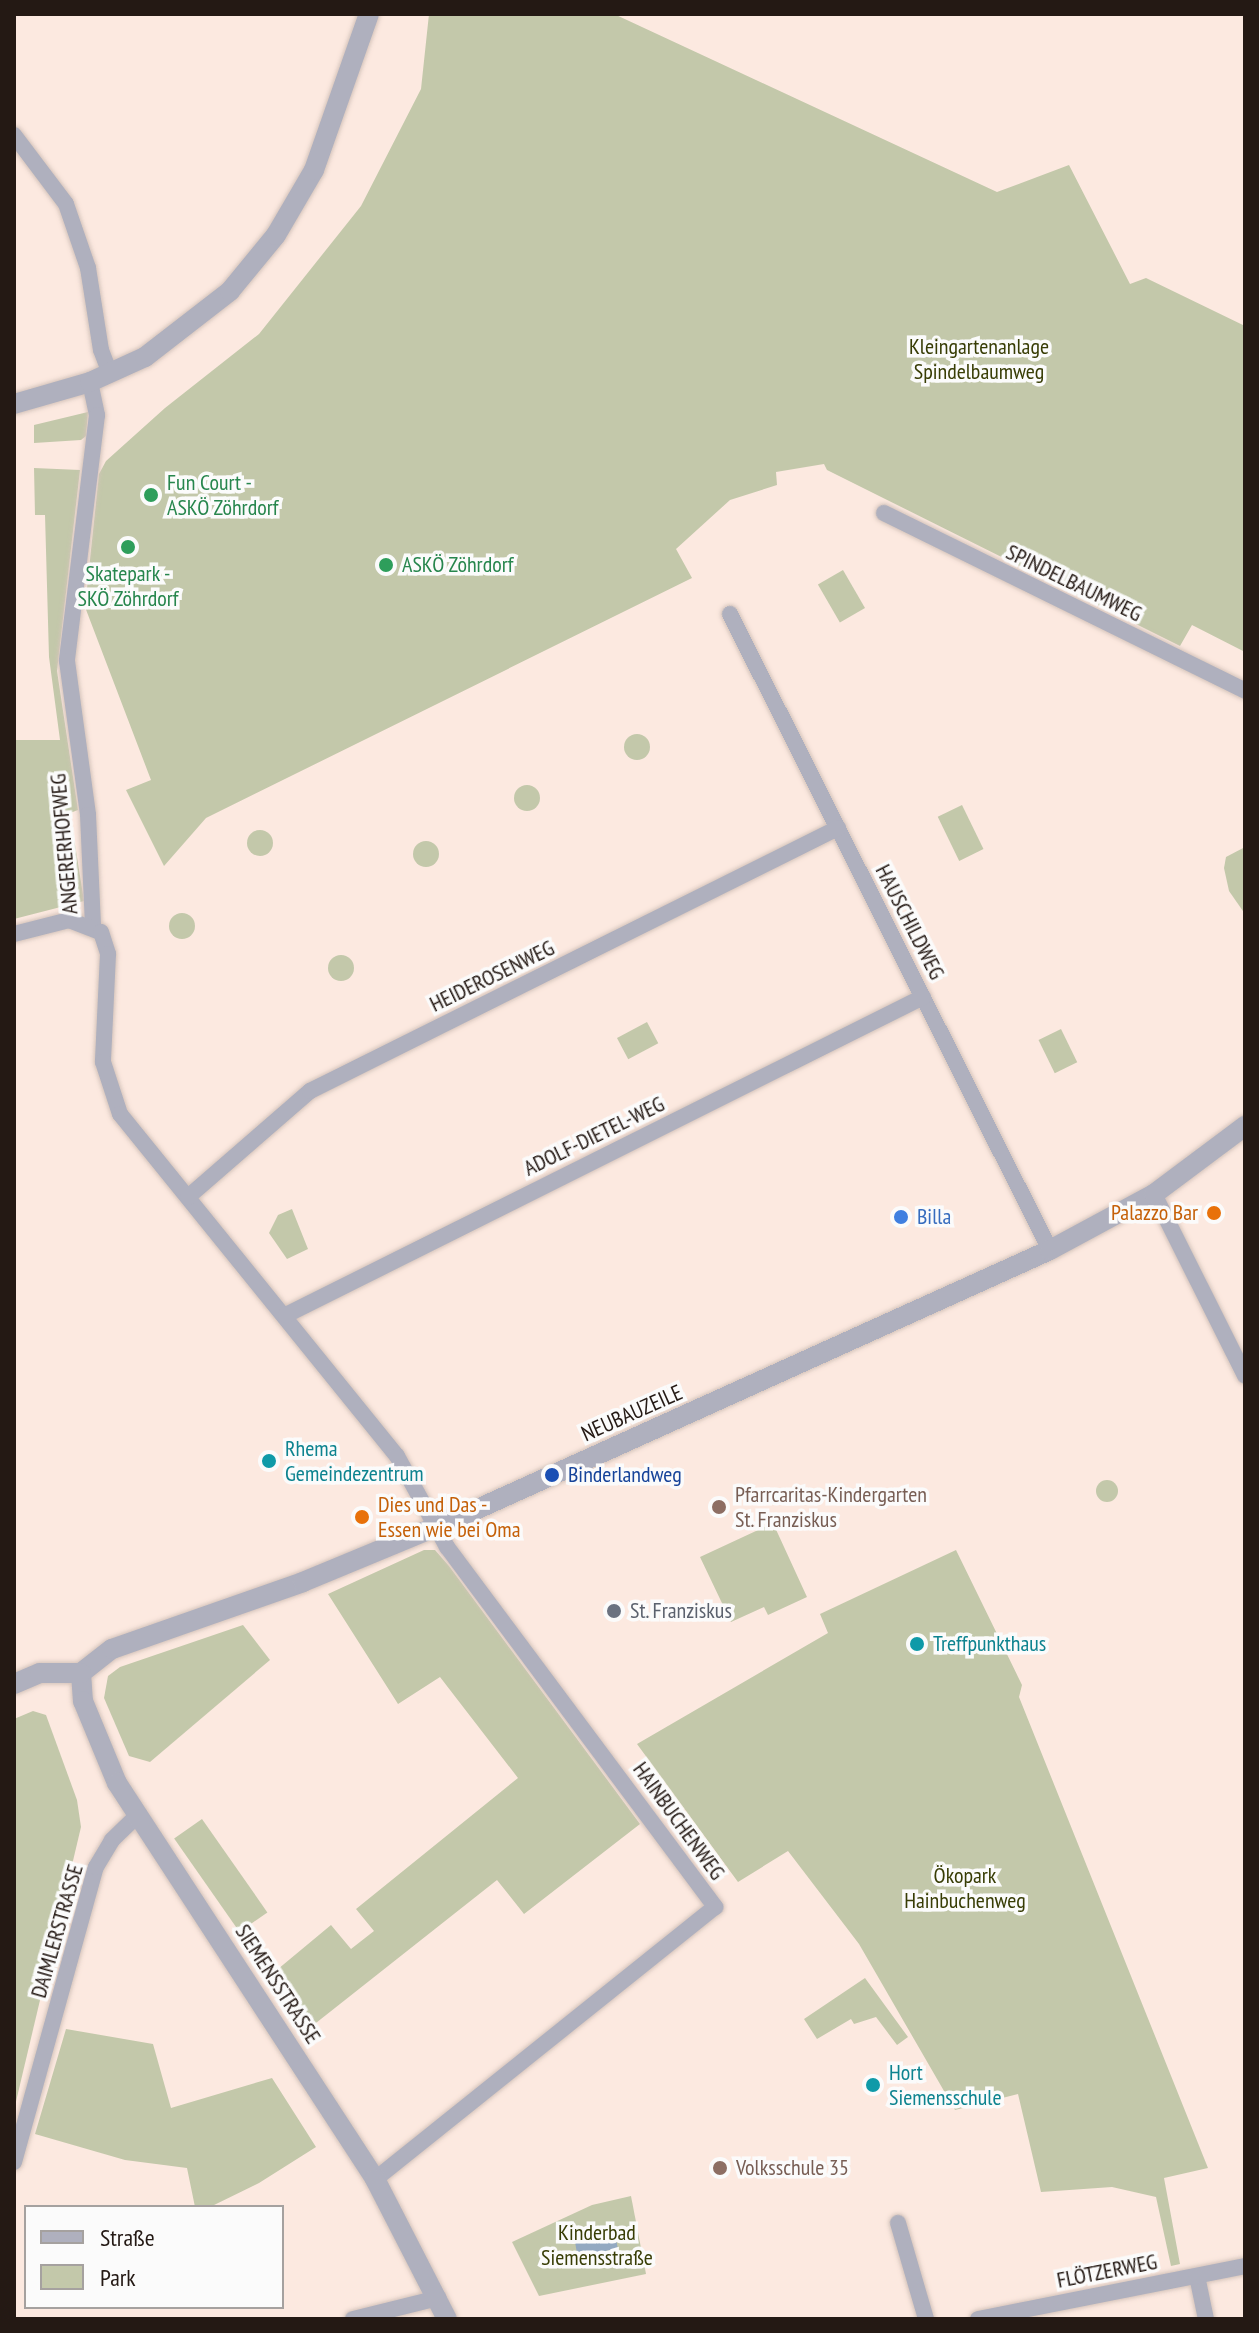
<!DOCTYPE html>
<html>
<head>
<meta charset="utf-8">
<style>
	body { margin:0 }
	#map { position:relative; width:1259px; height:2333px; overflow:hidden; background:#fce9e0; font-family:"PT Sans Narrow",sans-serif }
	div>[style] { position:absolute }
	.green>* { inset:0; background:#c3c8aa; transform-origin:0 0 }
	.round { border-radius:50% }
	.water>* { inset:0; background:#93a9c1; transform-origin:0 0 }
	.roads { filter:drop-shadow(0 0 2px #d5c4bb) drop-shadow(0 0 2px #d5c4bb) }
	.minor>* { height:16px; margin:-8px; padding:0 8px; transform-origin:8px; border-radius:8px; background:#afb0be }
	.tertiary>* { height:20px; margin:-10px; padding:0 10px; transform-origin:10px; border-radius:10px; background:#afb0be }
	.dots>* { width:22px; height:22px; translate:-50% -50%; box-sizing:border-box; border:4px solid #fbfbfb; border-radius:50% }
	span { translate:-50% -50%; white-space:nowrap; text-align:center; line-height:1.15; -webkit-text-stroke:7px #fbfbfb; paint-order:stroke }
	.park-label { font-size:22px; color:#383d05 }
	.leisure-label { font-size:22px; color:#27864d }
	.left { translate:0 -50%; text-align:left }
	.street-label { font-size:22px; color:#241914 }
	.food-label { font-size:22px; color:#c56008 }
	.right { translate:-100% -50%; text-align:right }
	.shop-label { font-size:22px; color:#366cbe }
	.culture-label { font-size:22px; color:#0d838f }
	.transit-label { font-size:22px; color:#164399 }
	.education-label { font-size:22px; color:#785e54 }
	.worship-label { font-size:22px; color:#5b616d }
	.frame { position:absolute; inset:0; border:16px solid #241914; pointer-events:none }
	.legend { position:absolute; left:24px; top:2205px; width:260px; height:104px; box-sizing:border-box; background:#fbfbfb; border:2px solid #a5a19f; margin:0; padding:10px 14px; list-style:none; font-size:24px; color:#241914 }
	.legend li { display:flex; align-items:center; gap:16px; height:40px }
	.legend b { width:40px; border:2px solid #a5a19f }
</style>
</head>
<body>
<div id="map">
	<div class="green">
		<div style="clip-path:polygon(429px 14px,614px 14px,997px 192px,1069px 165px,1130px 284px,1146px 278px,1245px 326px,1245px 652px,1192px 625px,1180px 646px,827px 470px,824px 464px,776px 472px,777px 485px,730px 500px,676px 549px,692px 578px,206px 818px,164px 866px,126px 790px,151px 780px,85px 607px,99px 474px,106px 461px,165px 408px,259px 334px,361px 206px,421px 89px)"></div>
		<div style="clip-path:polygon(88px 412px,86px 436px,81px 440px,34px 443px,34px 425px)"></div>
		<div style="clip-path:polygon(34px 468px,80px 470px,57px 671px,78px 810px,70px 813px,84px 901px,14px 919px,14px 740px,60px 740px,49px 657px,45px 515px,35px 515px)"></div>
		<div style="left:843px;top:570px;width:44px;height:29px;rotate:60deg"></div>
		<div class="round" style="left:624px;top:734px;width:26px;height:26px"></div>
		<div class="round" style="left:514px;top:785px;width:26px;height:26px"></div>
		<div style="left:962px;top:805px;width:49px;height:27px;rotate:64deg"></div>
		<div class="round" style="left:247px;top:830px;width:26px;height:26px"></div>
		<div class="round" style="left:413px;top:841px;width:26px;height:26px"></div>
		<div style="clip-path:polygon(1245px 847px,1245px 914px,1229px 891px,1224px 868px,1226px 857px)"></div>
		<div class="round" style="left:169px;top:913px;width:26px;height:26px"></div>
		<div class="round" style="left:328px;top:955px;width:26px;height:26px"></div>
		<div style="left:647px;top:1022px;width:24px;height:34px;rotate:62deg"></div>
		<div style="left:1061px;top:1029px;width:37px;height:25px;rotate:64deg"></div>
		<div style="clip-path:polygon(292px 1209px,308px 1249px,287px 1259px,269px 1233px,278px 1215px)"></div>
		<div class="round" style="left:1096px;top:1480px;width:22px;height:22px"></div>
		<div style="clip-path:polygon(773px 1523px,807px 1597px,768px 1615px,764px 1607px,731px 1622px,700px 1557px)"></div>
		<div style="clip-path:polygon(424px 1550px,435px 1550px,449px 1566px,640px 1824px,524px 1914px,497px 1880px,302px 2034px,266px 1979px,331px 1925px,351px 1949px,374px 1931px,356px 1909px,518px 1778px,440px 1677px,398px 1704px,328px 1594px)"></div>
		<div style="clip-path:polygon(956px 1550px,1022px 1685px,1019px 1697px,1208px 2168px,1164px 2178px,1180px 2264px,1171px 2266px,1156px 2197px,1112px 2187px,1041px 2192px,1018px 2094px,955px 2110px,859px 1944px,788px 1851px,738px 1882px,637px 1744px,828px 1633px,820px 1614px)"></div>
		<div style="clip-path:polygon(243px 1625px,270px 1660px,150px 1762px,129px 1756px,104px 1698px,108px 1676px,120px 1667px)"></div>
		<div style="clip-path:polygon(33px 1711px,46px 1715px,77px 1800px,81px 1827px,14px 2110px,14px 1719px)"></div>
		<div style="left:202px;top:1819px;width:114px;height:34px;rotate:55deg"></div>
		<div style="clip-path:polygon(865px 1978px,908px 2037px,897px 2045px,876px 2017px,854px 2024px,851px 2019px,817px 2039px,804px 2019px)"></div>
		<div style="clip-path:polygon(66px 2029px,153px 2044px,171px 2108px,272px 2078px,316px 2147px,259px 2183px,210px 2207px,195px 2207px,187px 2168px,125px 2160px,35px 2134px)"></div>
		<div style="clip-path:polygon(631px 2196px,646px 2274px,539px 2296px,512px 2242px,592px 2205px)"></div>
	</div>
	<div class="water">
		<div style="left:614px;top:2227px;width:22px;height:41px;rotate:80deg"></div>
	</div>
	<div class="roads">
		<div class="minor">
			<div style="left:14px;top:135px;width:86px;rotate:53deg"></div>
			<div style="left:66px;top:204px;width:68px;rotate:71deg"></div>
			<div style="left:88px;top:268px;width:83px;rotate:81deg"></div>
			<div style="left:101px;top:350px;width:26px;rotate:69deg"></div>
			<div style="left:90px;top:382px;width:34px;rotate:78deg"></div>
			<div style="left:97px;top:415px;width:248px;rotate:97deg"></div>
			<div style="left:67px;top:661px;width:155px;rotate:82.2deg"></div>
			<div style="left:88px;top:815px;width:111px;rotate:87.4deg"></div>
			<div style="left:884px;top:513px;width:402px;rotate:26.2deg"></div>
			<div style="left:730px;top:614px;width:712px;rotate:63.29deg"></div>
			<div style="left:14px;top:934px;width:57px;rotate:-14.3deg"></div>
			<div style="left:69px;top:920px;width:34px;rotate:21deg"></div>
			<div style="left:101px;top:932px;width:23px;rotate:72deg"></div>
			<div style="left:108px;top:954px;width:108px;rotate:92.7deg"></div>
			<div style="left:103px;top:1062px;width:55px;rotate:71.9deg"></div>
			<div style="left:120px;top:1114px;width:440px;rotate:51deg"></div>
			<div style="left:397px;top:1456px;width:104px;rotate:61.2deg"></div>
			<div style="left:447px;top:1547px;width:449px;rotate:53.3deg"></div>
			<div style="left:715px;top:1907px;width:435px;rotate:141.3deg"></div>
			<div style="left:1154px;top:1194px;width:203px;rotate:63.4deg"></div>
			<div style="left:188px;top:1197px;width:162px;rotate:-41deg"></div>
			<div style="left:310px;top:1091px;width:590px;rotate:-26.48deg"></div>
			<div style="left:286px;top:1315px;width:712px;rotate:-26.53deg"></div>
			<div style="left:14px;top:2162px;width:306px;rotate:-74.5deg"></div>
			<div style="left:96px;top:1867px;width:31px;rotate:-59deg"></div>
			<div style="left:112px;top:1840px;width:35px;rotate:-44deg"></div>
			<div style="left:898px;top:2223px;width:100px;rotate:73.7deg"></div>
			<div style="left:1197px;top:2276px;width:44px;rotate:78.2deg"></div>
			<div style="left:353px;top:2319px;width:88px;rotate:-13.9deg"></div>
			<div style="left:978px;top:2319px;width:272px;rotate:-11.2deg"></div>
		</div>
		<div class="tertiary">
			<div style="left:14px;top:404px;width:79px;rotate:-16.1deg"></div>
			<div style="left:90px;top:382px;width:60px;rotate:-24.4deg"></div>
			<div style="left:145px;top:357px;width:108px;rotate:-37.8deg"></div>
			<div style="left:230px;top:291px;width:72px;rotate:-50.6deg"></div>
			<div style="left:276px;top:235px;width:75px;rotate:-59.7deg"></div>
			<div style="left:314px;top:170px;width:165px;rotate:-70.6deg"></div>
			<div style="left:81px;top:1673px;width:39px;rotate:-38deg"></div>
			<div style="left:112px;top:1649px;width:202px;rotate:-19.3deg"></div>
			<div style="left:303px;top:1582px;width:172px;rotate:-22.5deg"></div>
			<div style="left:462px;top:1516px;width:645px;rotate:-24.34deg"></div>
			<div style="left:1050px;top:1250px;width:118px;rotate:-28.3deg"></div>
			<div style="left:1154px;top:1194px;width:114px;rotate:-36.8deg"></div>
			<div style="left:81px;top:1673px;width:28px;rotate:86deg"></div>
			<div style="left:83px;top:1701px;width:89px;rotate:67.5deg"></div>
			<div style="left:117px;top:1783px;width:473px;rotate:56.9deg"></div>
			<div style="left:375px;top:2179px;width:157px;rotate:62.8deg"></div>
			<div style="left:14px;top:1684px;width:28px;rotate:-23deg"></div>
			<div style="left:40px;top:1673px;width:41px"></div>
		</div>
	</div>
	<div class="dots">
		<div style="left:151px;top:495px;background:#2e9e5b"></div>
		<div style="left:128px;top:547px;background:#2e9e5b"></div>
		<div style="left:386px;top:565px;background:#2e9e5b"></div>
		<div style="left:1214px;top:1213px;background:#e8710a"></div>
		<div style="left:901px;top:1217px;background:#3f7fe0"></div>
		<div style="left:269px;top:1461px;background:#0f9aa8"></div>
		<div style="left:552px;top:1475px;background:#1a4fb4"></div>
		<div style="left:719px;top:1507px;background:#8d6e63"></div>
		<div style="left:362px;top:1517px;background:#e8710a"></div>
		<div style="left:614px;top:1611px;background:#6b7280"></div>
		<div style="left:917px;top:1644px;background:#0f9aa8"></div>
		<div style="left:873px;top:2085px;background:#0f9aa8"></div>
		<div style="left:720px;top:2168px;background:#8d6e63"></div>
	</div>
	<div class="park-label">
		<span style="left:979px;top:359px">Kleingartenanlage<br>Spindelbaumweg</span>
		<span style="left:965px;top:1888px">Ökopark<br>Hainbuchenweg</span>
		<span style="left:597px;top:2245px">Kinderbad<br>Siemensstraße</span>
	</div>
	<div class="leisure-label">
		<span class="left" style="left:167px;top:495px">Fun Court -<br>ASKÖ Zöhrdorf</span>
		<span class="left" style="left:402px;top:565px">ASKÖ Zöhrdorf</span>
		<span style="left:128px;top:586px">Skatepark -<br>SKÖ Zöhrdorf</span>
	</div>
	<div class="street-label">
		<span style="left:1074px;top:583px;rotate:26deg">SPINDELBAUMWEG</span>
		<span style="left:64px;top:844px;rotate:-95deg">ANGERERHOFWEG</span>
		<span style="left:910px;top:922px;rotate:63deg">HAUSCHILDWEG</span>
		<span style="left:492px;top:976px;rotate:-26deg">HEIDEROSENWEG</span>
		<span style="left:594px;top:1136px;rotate:-26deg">ADOLF-DIETEL-WEG</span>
		<span style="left:632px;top:1413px;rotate:-24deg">NEUBAUZEILE</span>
		<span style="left:679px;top:1821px;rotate:54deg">HAINBUCHENWEG</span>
		<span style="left:57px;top:1931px;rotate:-74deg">DAIMLERSTRASSE</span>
		<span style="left:278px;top:1984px;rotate:57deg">SIEMENSSTRASSE</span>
		<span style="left:1107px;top:2271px;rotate:-11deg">FLÖTZERWEG</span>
	</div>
	<div class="food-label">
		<span class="right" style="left:1198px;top:1213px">Palazzo Bar</span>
		<span class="left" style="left:378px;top:1517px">Dies und Das -<br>Essen wie bei Oma</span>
	</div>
	<div class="shop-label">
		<span class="left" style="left:917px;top:1217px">Billa</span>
	</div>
	<div class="culture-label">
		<span class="left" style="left:285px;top:1461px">Rhema<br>Gemeindezentrum</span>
		<span class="left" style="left:933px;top:1644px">Treffpunkthaus</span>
		<span class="left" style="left:889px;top:2085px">Hort<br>Siemensschule</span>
	</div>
	<div class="transit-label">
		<span class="left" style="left:568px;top:1475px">Binderlandweg</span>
	</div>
	<div class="education-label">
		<span class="left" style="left:735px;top:1507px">Pfarrcaritas-Kindergarten<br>St. Franziskus</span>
		<span class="left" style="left:736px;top:2168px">Volksschule 35</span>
	</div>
	<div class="worship-label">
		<span class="left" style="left:630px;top:1611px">St. Franziskus</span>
	</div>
	<div class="frame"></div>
	<ul class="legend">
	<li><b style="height:10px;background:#afb0be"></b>Straße</li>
	<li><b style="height:22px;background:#c3c8aa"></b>Park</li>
	</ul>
</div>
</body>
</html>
